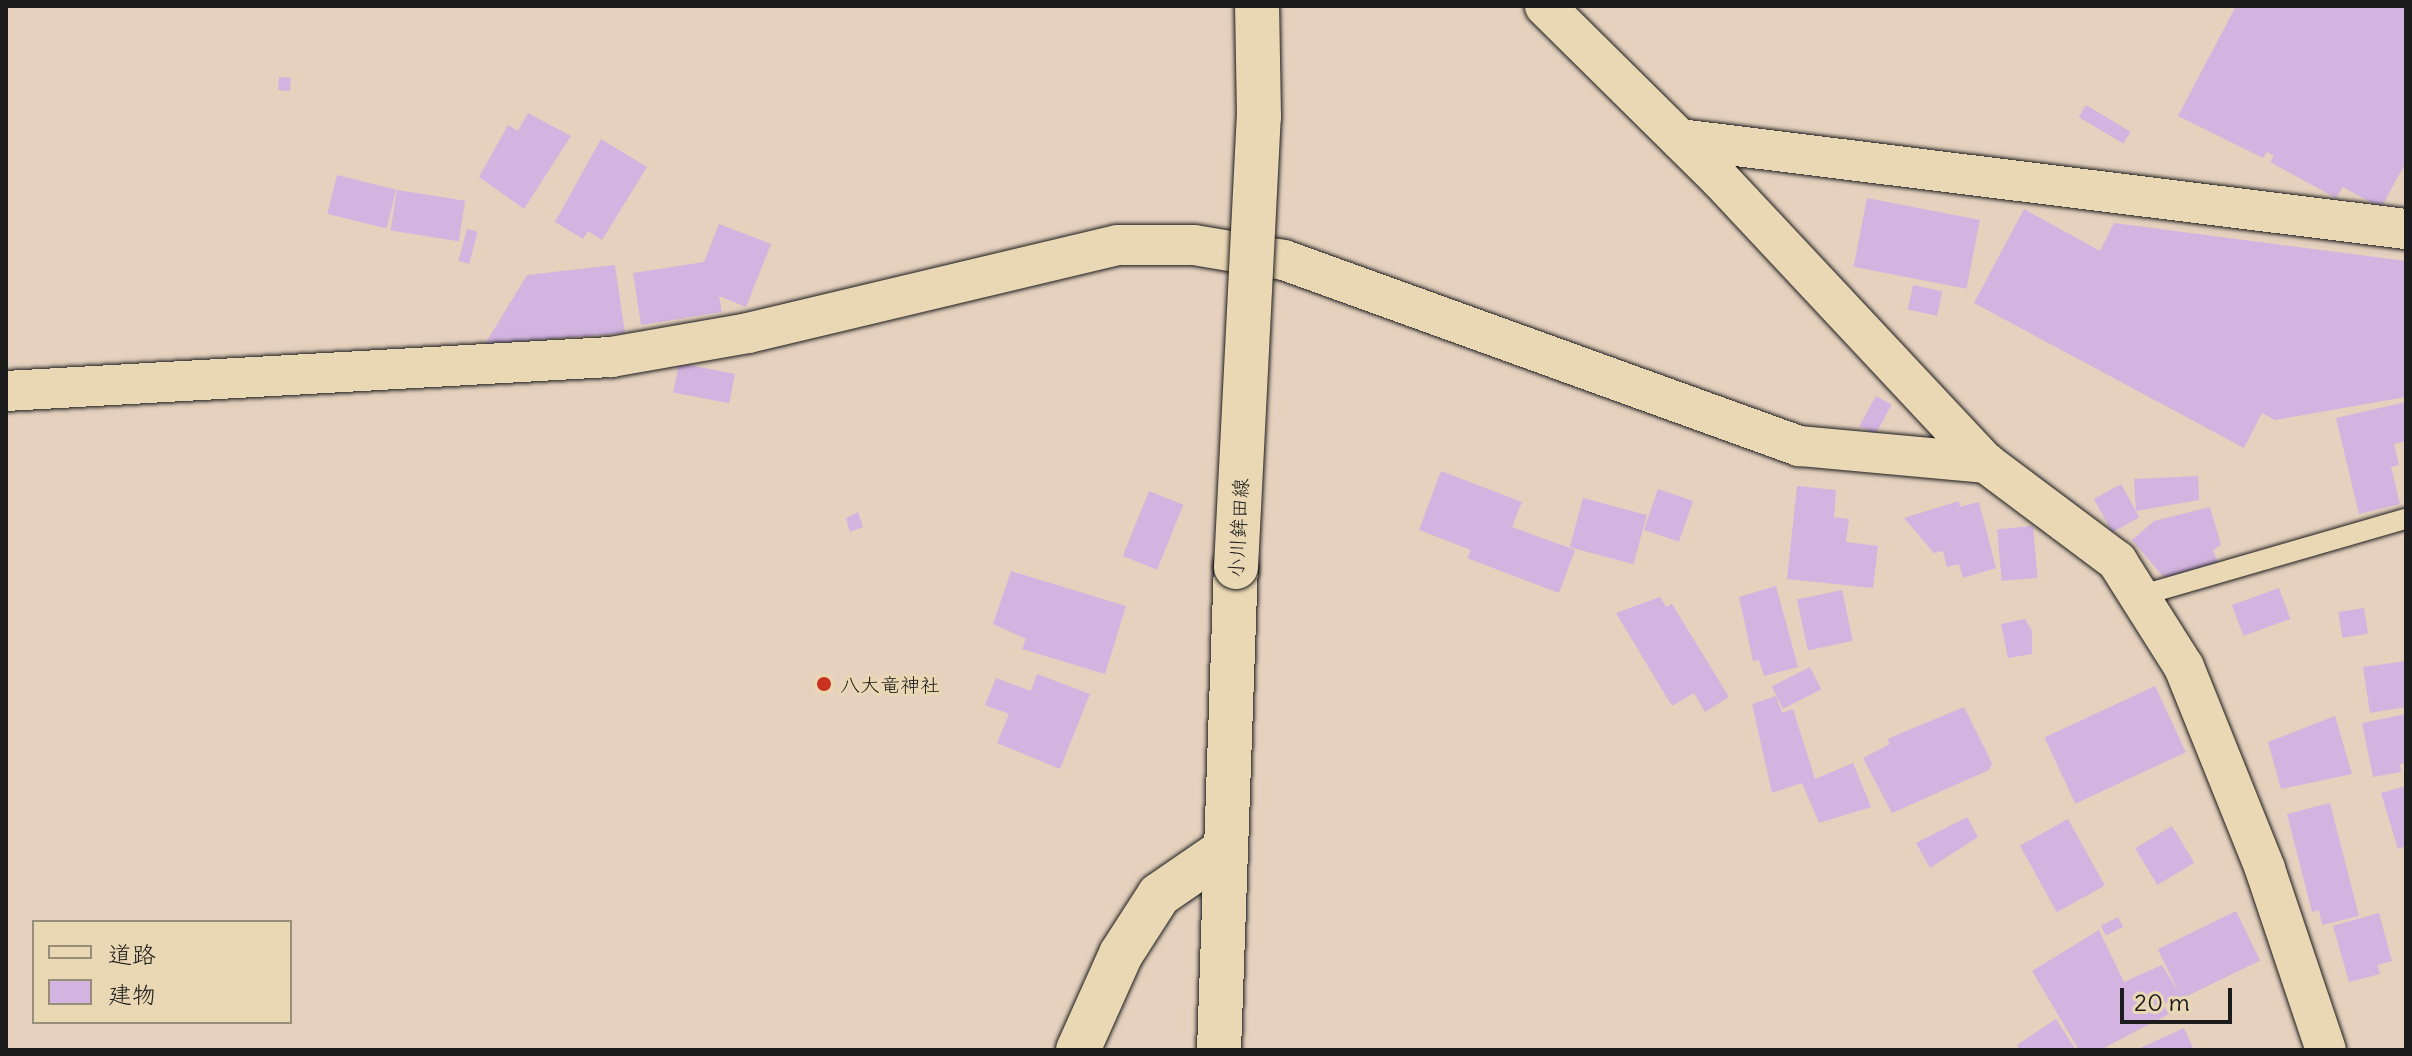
<!DOCTYPE html>
<html>
<head>
<meta charset="utf-8">
<style>
	body { margin:0 }
	#map { position:relative; width:2412px; height:1056px; overflow:hidden; background:#e5d1be; font-family:Delius,"Klee One",sans-serif }
	div>[style] { position:absolute }
	.building>* { inset:0; background:#d3b4e0; transform-origin:0 0 }
	.roads { filter:drop-shadow(0 0 2px #1c1c1c) drop-shadow(0 0 2px #1c1c1c) }
	.service>* { height:20px; margin:-10px; padding:0 10px; transform-origin:10px; border-radius:10px; background:#ead8b5 }
	.minor>* { height:40px; margin:-20px; padding:0 20px; transform-origin:20px; border-radius:20px; background:#ead8b5 }
	.tertiary>* { height:44px; margin:-22px; padding:0 22px; transform-origin:22px; border-radius:22px; background:#ead8b5 }
	.primary>* { height:44px; margin:-22px; padding:0 22px; transform-origin:22px; border-radius:22px; background:#ead8b5 }
	.bridges { filter:drop-shadow(0 0 2px #1c1c1c) drop-shadow(0 0 2px #1c1c1c) }
	.primary-bridge>* { height:44px; margin:-22px; padding:0 22px; transform-origin:22px; border-radius:22px; background:#ead8b5 }
	.dots>* { width:22px; height:22px; translate:-50% -50%; box-sizing:border-box; border:4px solid #ead8b5; border-radius:50% }
	span { translate:-50% -50%; white-space:nowrap; text-align:center; line-height:1.15; -webkit-text-stroke:6px #ead8b5; paint-order:stroke }
	.street-label { font-size:20px; color:#1c1c1c }
	.poi-label { font-size:20px; color:#1c1c1c }
	.left { translate:0 -50%; text-align:left }
	.frame { position:absolute; inset:0; border:8px solid #1c1c1c; pointer-events:none }
	.legend { position:absolute; left:32px; top:920px; width:260px; height:104px; box-sizing:border-box; background:#ead8b5; border:2px solid #988d78; margin:0; padding:10px 14px; list-style:none; font-size:24px; color:#1c1c1c }
	.legend li { display:flex; align-items:center; gap:16px; height:40px }
	.legend b { width:40px; border:2px solid #988d78 }
	.scale { position:absolute; left:2120px; top:988px; width:112px; height:36px; box-sizing:border-box; border:4px solid #1c1c1c; border-top:0; padding-left:10px; font-size:24px; line-height:28px; white-space:nowrap; color:#1c1c1c; -webkit-text-stroke:6px #ead8b5; paint-order:stroke }
</style>
</head>
<body>
<div id="map">
	<div class="building">
		<div style="clip-path:polygon(2236px 6px,2406px 6px,2406px 162px,2381px 208px,2343px 187px,2336px 198px,2270px 162px,2274px 156px,2267px 152px,2263px 158px,2178px 116px)"></div>
		<div style="left:279px;top:77px;width:12px;height:13px;rotate:5deg"></div>
		<div style="left:2086px;top:105px;width:52px;height:14px;rotate:31deg"></div>
		<div style="clip-path:polygon(528px 113px,571px 136px,524px 209px,479px 177px,508px 125px,518px 131px)"></div>
		<div style="clip-path:polygon(601px 139px,647px 167px,602px 240px,588px 231px,583px 239px,555px 222px)"></div>
		<div style="left:337px;top:175px;width:61px;height:40px;rotate:14deg"></div>
		<div style="left:397px;top:190px;width:69px;height:41px;rotate:9deg"></div>
		<div style="left:1867px;top:198px;width:115px;height:70px;rotate:11deg"></div>
		<div style="clip-path:polygon(2024px 209px,2100px 251px,2114px 223px,2406px 261px,2406px 397px,2275px 420px,2262px 413px,2244px 448px,1974px 303px)"></div>
		<div style="clip-path:polygon(719px 224px,771px 244px,746px 307px,719px 296px,722px 312px,641px 325px,633px 273px,704px 262px)"></div>
		<div style="left:467px;top:229px;width:11px;height:33px;rotate:15deg"></div>
		<div style="clip-path:polygon(615px 265px,625px 333px,485px 344px,527px 275px)"></div>
		<div style="left:1913px;top:285px;width:30px;height:25px;rotate:12deg"></div>
		<div style="left:679px;top:363px;width:57px;height:30px;rotate:11deg"></div>
		<div style="left:1876px;top:396px;width:18px;height:34px;rotate:29deg"></div>
		<div style="clip-path:polygon(2406px 402px,2406px 441px,2394px 444px,2399px 465px,2391px 467px,2400px 504px,2359px 514px,2336px 418px)"></div>
		<div style="clip-path:polygon(1441px 471px,1522px 502px,1512px 527px,1575px 550px,1559px 593px,1467px 558px,1471px 550px,1419px 530px)"></div>
		<div style="clip-path:polygon(2198px 476px,2199px 500px,2136px 511px,2134px 479px)"></div>
		<div style="left:2121px;top:484px;width:38px;height:31px;rotate:61deg"></div>
		<div style="clip-path:polygon(1797px 486px,1836px 490px,1834px 517px,1849px 519px,1846px 542px,1878px 546px,1873px 588px,1787px 579px)"></div>
		<div style="left:1658px;top:489px;width:37px;height:43px;rotate:19deg"></div>
		<div style="left:1149px;top:491px;width:37px;height:70px;rotate:22deg"></div>
		<div style="left:1583px;top:498px;width:66px;height:51px;rotate:15deg"></div>
		<div style="clip-path:polygon(1959px 501px,1960px 507px,1979px 502px,1996px 568px,1963px 578px,1959px 564px,1947px 567px,1943px 551px,1934px 553px,1904px 518px)"></div>
		<div style="clip-path:polygon(2210px 507px,2221px 545px,2213px 550px,2218px 564px,2167px 581px,2132px 540px,2154px 521px)"></div>
		<div style="clip-path:polygon(858px 512px,863px 527px,850px 532px,846px 518px)"></div>
		<div style="left:2033px;top:526px;width:52px;height:36px;rotate:85deg"></div>
		<div style="clip-path:polygon(1011px 571px,1126px 606px,1105px 674px,1022px 649px,1026px 639px,993px 624px)"></div>
		<div style="clip-path:polygon(1776px 586px,1798px 667px,1764px 676px,1759px 660px,1753px 661px,1739px 597px)"></div>
		<div style="left:2279px;top:588px;width:33px;height:50px;rotate:70deg"></div>
		<div style="left:1842px;top:590px;width:52px;height:46px;rotate:78deg"></div>
		<div style="clip-path:polygon(1660px 597px,1666px 607px,1672px 604px,1729px 697px,1705px 712px,1694px 693px,1672px 706px,1616px 613px)"></div>
		<div style="left:2364px;top:608px;width:26px;height:26px;rotate:81deg"></div>
		<div style="clip-path:polygon(2025px 619px,2032px 631px,2032px 654px,2008px 658px,2001px 624px)"></div>
		<div style="clip-path:polygon(2406px 661px,2406px 707px,2370px 713px,2363px 667px)"></div>
		<div style="left:1810px;top:667px;width:25px;height:43px;rotate:63deg"></div>
		<div style="clip-path:polygon(1037px 674px,1090px 694px,1060px 769px,997px 743px,1009px 714px,985px 705px,996px 678px,1031px 691px)"></div>
		<div style="left:2155px;top:686px;width:73px;height:122px;rotate:65deg"></div>
		<div style="clip-path:polygon(1776px 696px,1782px 713px,1793px 709px,1815px 779px,1853px 763px,1871px 807px,1819px 823px,1802px 783px,1772px 793px,1752px 704px)"></div>
		<div style="clip-path:polygon(1964px 707px,1992px 763px,1989px 770px,1892px 813px,1863px 758px,1890px 744px,1887px 739px)"></div>
		<div style="clip-path:polygon(2406px 714px,2406px 763px,2400px 764px,2401px 772px,2373px 777px,2362px 723px)"></div>
		<div style="clip-path:polygon(2335px 716px,2352px 774px,2281px 789px,2268px 742px)"></div>
		<div style="clip-path:polygon(2406px 786px,2406px 846px,2398px 849px,2381px 793px)"></div>
		<div style="clip-path:polygon(2330px 803px,2359px 916px,2322px 925px,2319px 910px,2312px 912px,2287px 814px)"></div>
		<div style="clip-path:polygon(1967px 817px,1978px 837px,1930px 868px,1916px 843px)"></div>
		<div style="left:2068px;top:819px;width:76px;height:55px;rotate:61deg"></div>
		<div style="left:2172px;top:826px;width:43px;height:43px;rotate:59deg"></div>
		<div style="left:2236px;top:911px;width:55px;height:87px;rotate:64deg"></div>
		<div style="clip-path:polygon(2379px 913px,2392px 961px,2377px 965px,2380px 974px,2349px 982px,2333px 926px)"></div>
		<div style="left:2118px;top:917px;width:11px;height:19px;rotate:63deg"></div>
		<div style="clip-path:polygon(2099px 930px,2124px 982px,2162px 965px,2185px 1002px,2173px 1010px,2167px 1002px,2163px 1004px,2169px 1014px,2100px 1050px,2079px 1050px,2032px 971px)"></div>
		<div style="clip-path:polygon(2056px 1019px,2076px 1050px,2020px 1050px,2017px 1045px)"></div>
		<div style="clip-path:polygon(2184px 1028px,2194px 1050px,2136px 1050px)"></div>
	</div>
	<div class="roads">
		<div class="service">
			<div style="left:2142px;top:595px;width:275px;rotate:-16.1deg"></div>
		</div>
		<div class="minor">
			<div style="left:1545px;top:6px;width:245px;rotate:44.7deg"></div>
			<div style="left:1719px;top:178px;width:391px;rotate:46.9deg"></div>
			<div style="left:1986px;top:463px;width:164px;rotate:36.8deg"></div>
			<div style="left:2117px;top:561px;width:125px;rotate:57.7deg"></div>
			<div style="left:2184px;top:667px;width:218px;rotate:68.1deg"></div>
			<div style="left:2265px;top:869px;width:191px;rotate:71.4deg"></div>
			<div style="left:1680px;top:139px;width:732px;rotate:7.07deg"></div>
			<div style="left:6px;top:391px;width:606px;rotate:-3.22deg"></div>
			<div style="left:611px;top:357px;width:139px;rotate:-9.9deg"></div>
			<div style="left:748px;top:333px;width:380px;rotate:-13.4deg"></div>
			<div style="left:1118px;top:245px;width:76px"></div>
			<div style="left:1194px;top:245px;width:91px;rotate:9.5deg"></div>
			<div style="left:1284px;top:260px;width:548px;rotate:19.86deg"></div>
			<div style="left:1799px;top:446px;width:188px;rotate:5.2deg"></div>
		</div>
		<div class="tertiary">
			<div style="left:1078px;top:1050px;width:105px;rotate:-65.9deg"></div>
			<div style="left:1121px;top:954px;width:70px;rotate:-57.2deg"></div>
			<div style="left:1159px;top:895px;width:81px;rotate:-34.5deg"></div>
		</div>
		<div class="primary">
			<div style="left:1219px;top:1050px;width:483px;rotate:-88deg"></div>
		</div>
	</div>
	<div class="bridges">
		<div class="primary-bridge">
			<div style="left:1236px;top:567px;width:451px;rotate:-87.1deg"></div>
			<div style="left:1259px;top:117px;width:111px;rotate:-91deg"></div>
		</div>
	</div>
	<div class="dots">
		<div style="left:824px;top:684px;background:#c8321e"></div>
	</div>
	<div class="street-label">
		<span style="left:1238px;top:528px;rotate:-87deg">小川鉾田線</span>
	</div>
	<div class="poi-label">
		<span class="left" style="left:840px;top:684px">八大竜神社</span>
	</div>
	<div class="frame"></div>
	<ul class="legend">
	<li><b style="height:10px;background:#ead8b5"></b>道路</li>
	<li><b style="height:22px;background:#d3b4e0"></b>建物</li>
	</ul>
	<div class="scale">20 m</div>
</div>
</body>
</html>
